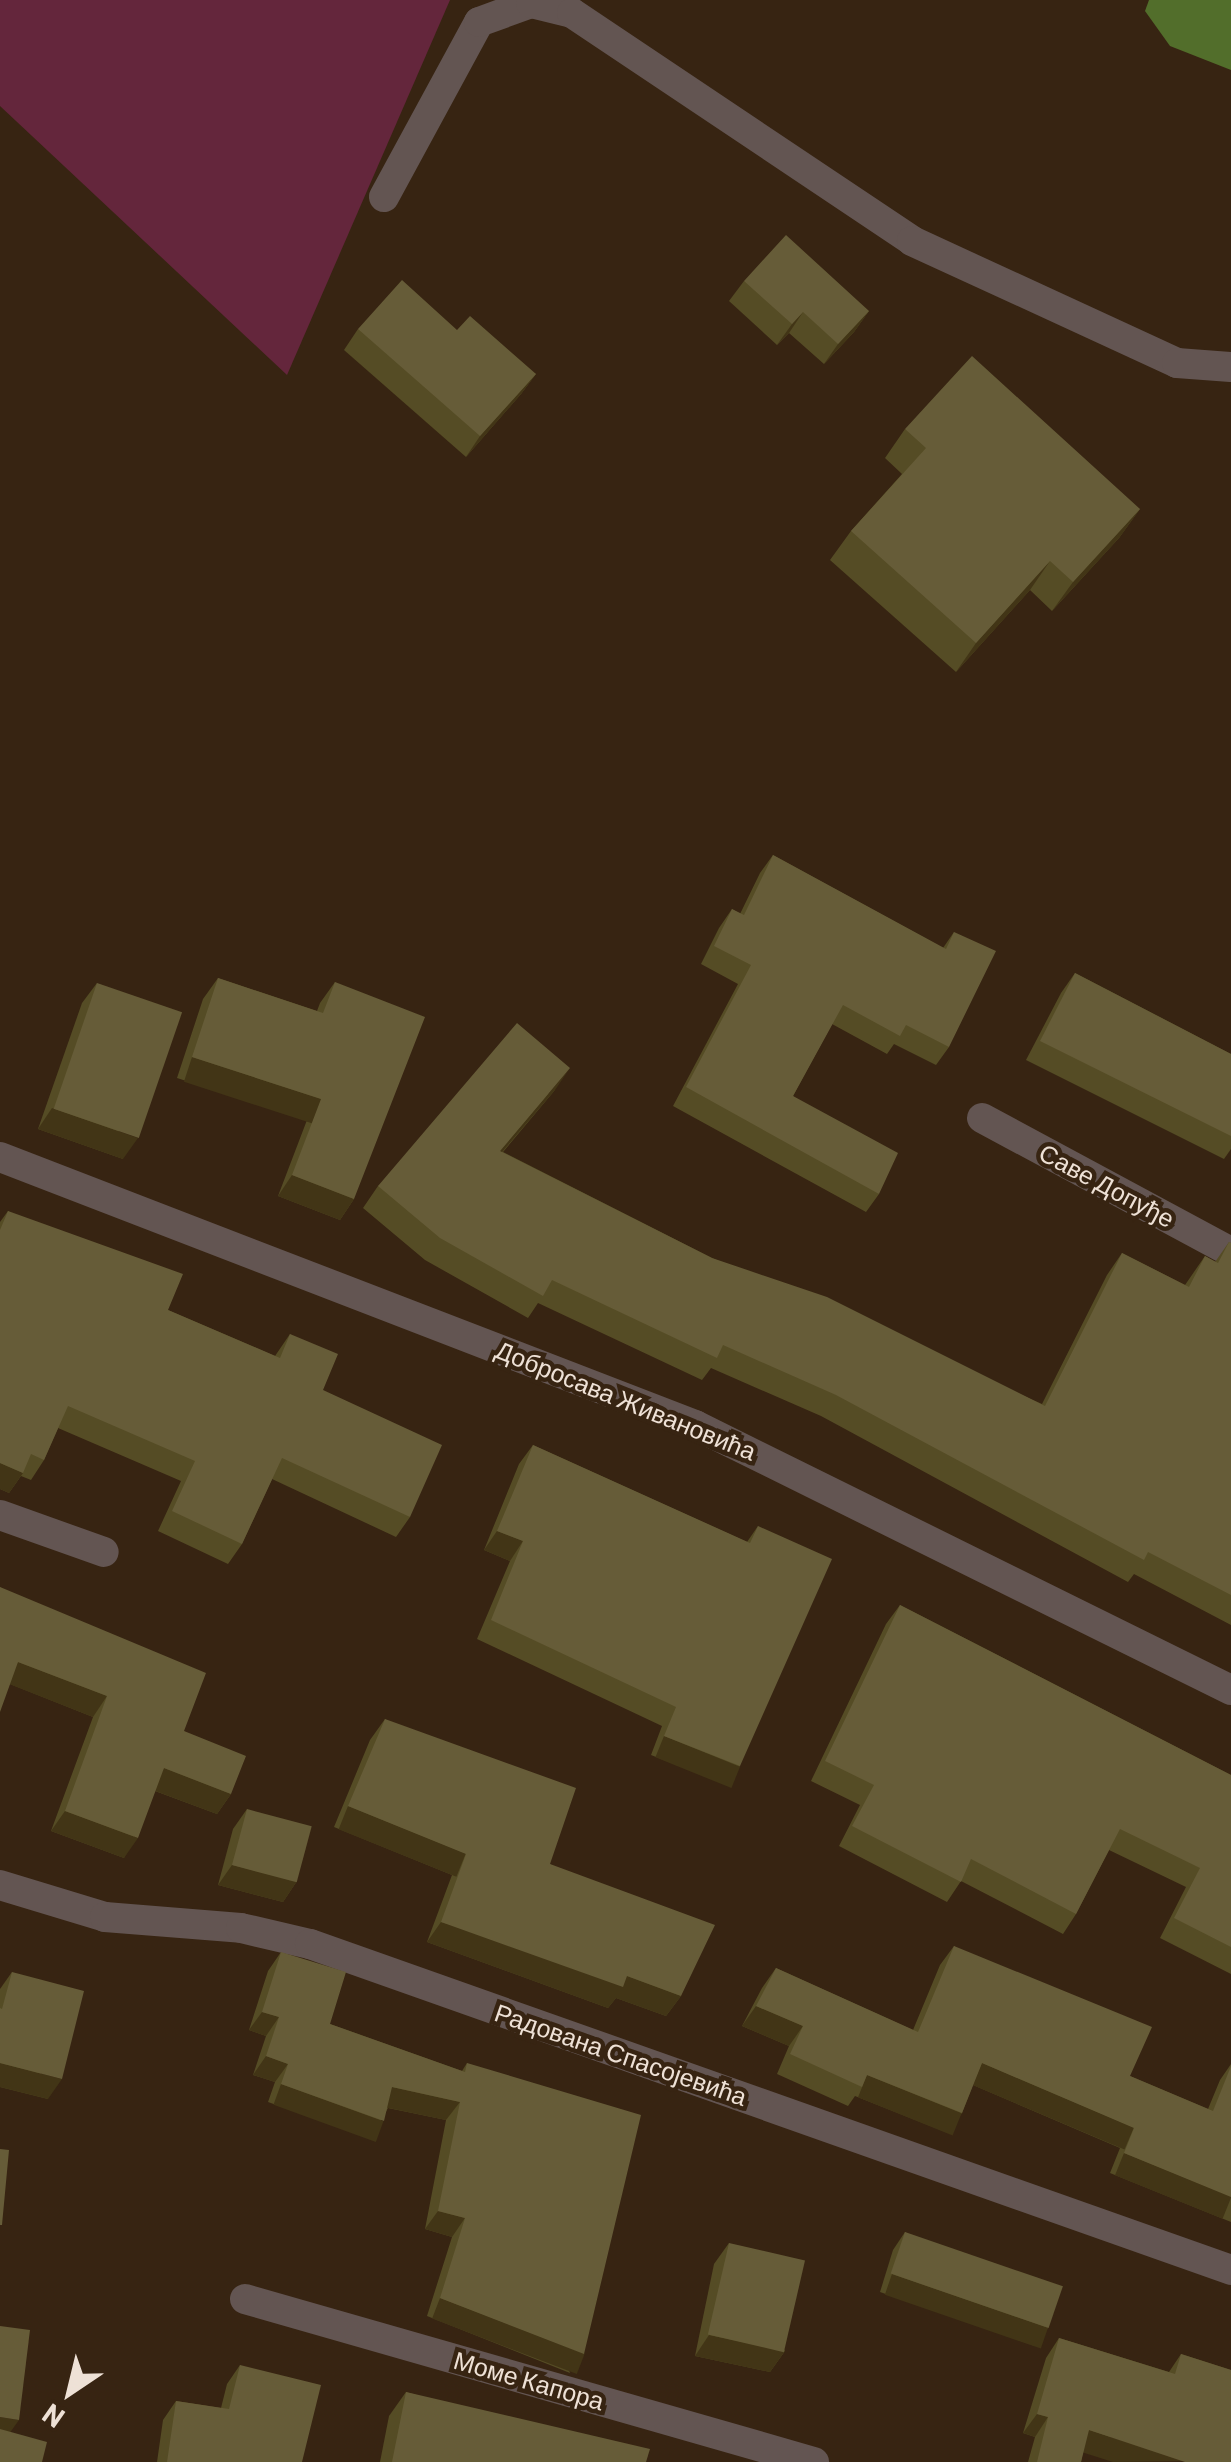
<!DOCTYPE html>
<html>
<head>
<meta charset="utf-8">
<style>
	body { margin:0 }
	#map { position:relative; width:1231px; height:2462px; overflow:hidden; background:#372412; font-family:Barlow,sans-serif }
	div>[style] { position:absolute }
	.green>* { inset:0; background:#64263c }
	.water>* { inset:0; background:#526e2b }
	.minor>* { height:30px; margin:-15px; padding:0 15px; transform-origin:15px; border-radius:15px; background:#635552 }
	.wall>* { inset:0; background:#554c25 }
	.shaded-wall>* { inset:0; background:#423516; transform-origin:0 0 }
	.building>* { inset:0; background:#665c38; transform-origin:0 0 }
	span { translate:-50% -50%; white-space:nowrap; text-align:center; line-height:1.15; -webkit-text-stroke:9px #372412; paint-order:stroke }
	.street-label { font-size:25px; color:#eee1d6 }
	.north { position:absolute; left:20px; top:2342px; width:100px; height:100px; -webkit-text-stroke:8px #372412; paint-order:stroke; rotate:215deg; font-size:28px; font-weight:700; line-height:40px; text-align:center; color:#eee1d6 }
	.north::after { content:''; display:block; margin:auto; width:35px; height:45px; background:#eee1d6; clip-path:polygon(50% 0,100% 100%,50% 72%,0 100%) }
</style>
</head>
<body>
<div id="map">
	<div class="green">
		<div style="clip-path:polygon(0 0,450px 0,287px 375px,0 106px)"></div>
	</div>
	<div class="water">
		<div style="clip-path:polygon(1149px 0,1231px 0,1231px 70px,1170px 46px,1145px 11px)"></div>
	</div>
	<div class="minor">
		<div style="left:384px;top:197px;width:199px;rotate:-61.5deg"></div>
		<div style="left:479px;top:22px;width:55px;rotate:-20.1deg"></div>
		<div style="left:531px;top:3px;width:42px;rotate:13.7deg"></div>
		<div style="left:572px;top:13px;width:409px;rotate:33.8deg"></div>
		<div style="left:912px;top:241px;width:292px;rotate:24.7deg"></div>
		<div style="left:1177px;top:363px;width:54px;rotate:4.2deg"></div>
		<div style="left:982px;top:1118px;width:283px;rotate:28.3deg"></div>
		<div style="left:0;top:1157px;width:745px;rotate:21.09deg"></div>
		<div style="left:695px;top:1425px;width:598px;rotate:26.31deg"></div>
		<div style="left:0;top:1515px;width:110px;rotate:19.6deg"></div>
		<div style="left:0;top:1885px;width:110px;rotate:16.9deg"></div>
		<div style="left:105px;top:1917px;width:136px;rotate:4.6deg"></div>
		<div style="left:241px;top:1928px;width:71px;rotate:13.1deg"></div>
		<div style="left:310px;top:1944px;width:977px;rotate:19.49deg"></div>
		<div style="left:245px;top:2299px;width:592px;rotate:15.99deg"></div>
	</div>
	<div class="wall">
		<div style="clip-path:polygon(744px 281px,869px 311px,854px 332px,824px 364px,789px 333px,777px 345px,729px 301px)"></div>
		<div style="clip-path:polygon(358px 329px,457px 330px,536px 374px,521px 394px,466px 457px,344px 350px)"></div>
		<div style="clip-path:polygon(905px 429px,1140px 509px,1119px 538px,1052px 611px,1030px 590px,956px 672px,830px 560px,851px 531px,902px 474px,885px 458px)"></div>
		<div style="clip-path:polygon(773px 855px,943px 948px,954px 932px,949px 1047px,936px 1065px,894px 1044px,887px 1054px,832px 1024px,793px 1096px,879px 1194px,866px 1212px,673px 1106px,738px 984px,701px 964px,719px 928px,732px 909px,740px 914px,760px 873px)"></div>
		<div style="clip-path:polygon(1075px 973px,1231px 1054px,1231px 1149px,1224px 1159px,1026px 1060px,1061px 993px)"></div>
		<div style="clip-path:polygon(218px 978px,317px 1011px,320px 1003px,335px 982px,354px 1199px,340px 1220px,278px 1196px,307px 1120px,177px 1078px,203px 999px)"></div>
		<div style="clip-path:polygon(97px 983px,123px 1159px,38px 1129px,82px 1003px)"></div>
		<div style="clip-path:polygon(555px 1090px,503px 1152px,712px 1258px,1042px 1404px,1107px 1275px,1122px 1253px,1185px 1285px,1205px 1256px,1215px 1262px,1229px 1242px,1231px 1243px,1231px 1625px,1134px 1574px,1128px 1582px,821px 1416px,711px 1368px,702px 1380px,538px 1303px,528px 1318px,425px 1260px,363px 1208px,378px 1186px)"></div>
		<div style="clip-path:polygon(8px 1211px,168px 1310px,275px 1356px,290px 1334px,323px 1390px,410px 1517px,396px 1537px,272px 1479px,242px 1544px,228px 1564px,158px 1531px,181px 1481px,58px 1428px,44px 1460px,31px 1480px,21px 1476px,9px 1493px,0 1489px,0 1222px)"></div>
		<div style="clip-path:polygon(533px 1445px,747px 1542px,758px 1526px,740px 1766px,727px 1785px,651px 1755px,662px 1726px,477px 1639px,510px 1561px,484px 1550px,519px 1464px)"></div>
		<div style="clip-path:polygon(0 1587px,184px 1731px,231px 1794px,217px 1814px,155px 1791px,124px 1858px,51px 1831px,93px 1717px,10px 1684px)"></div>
		<div style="clip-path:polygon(900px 1605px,1231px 1775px,1231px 1974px,1160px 1938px,1186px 1887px,1109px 1850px,1076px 1914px,1063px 1934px,961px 1881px,947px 1902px,839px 1846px,860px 1805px,811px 1781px,886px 1624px)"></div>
		<div style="clip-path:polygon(385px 1719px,550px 1864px,681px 1996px,666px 2016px,616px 1998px,608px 2008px,427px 1942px,452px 1875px,334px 1827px,370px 1740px)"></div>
		<div style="clip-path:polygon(247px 1809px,297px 1881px,283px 1902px,218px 1885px,233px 1829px)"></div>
		<div style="clip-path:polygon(954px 1946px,1130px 2076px,1208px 2109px,1220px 2080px,1231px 2064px,1231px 2222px,1110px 2173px,1120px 2148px,973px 2085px,962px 2113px,948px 2133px,855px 2096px,848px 2106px,777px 2074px,789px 2046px,742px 2026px,762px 1988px,776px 1968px,913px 2030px,940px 1965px)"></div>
		<div style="clip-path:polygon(281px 1952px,330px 2024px,462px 2071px,467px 2063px,570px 2373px,427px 2316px,452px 2237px,425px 2229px,446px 2120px,388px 2108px,371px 2139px,268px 2102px,275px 2082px,253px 2075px,266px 2036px,249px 2030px,268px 1971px)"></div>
		<div style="clip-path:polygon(12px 1972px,48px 2099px,0 2087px,0 1989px)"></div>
		<div style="clip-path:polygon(905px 2232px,1048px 2328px,1035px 2346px,880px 2292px,893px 2250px)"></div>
		<div style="clip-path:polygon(729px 2243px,785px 2351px,770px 2372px,695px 2356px,714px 2264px)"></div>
		<div style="clip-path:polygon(1059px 2338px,1169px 2372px,1181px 2354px,1231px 2370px,1083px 2452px,1081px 2462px,1028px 2462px,1035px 2437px,1023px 2433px,1046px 2358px)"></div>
		<div style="clip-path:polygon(240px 2365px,302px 2462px,157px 2462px,163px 2420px,176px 2401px,221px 2408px,227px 2384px)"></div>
		<div style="clip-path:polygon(406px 2392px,646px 2462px,380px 2462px,389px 2416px)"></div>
	</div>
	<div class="shaded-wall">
		<div style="clip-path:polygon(869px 311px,854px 332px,824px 364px,838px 344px)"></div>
		<div style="clip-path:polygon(803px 312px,789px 333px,777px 345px,792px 324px)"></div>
		<div style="clip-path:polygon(536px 374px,521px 394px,466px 457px,480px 436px)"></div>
		<div style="clip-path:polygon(1140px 509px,1119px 538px,1052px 611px,1073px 582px)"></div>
		<div style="clip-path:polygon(1050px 561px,1030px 590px,956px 672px,976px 643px)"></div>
		<div style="left:192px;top:1057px;width:136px;height:26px;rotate:18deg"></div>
		<div style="clip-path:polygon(570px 1068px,555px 1090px,485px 1172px,500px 1151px)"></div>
		<div style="clip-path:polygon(52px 1108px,138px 1138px,123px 1159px,38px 1129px)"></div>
		<div style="clip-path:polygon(292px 1175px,354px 1199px,340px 1220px,278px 1196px)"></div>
		<div style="clip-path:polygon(0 1463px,23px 1473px,9px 1493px,0 1489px)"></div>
		<div style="clip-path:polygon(497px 1531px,523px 1541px,510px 1561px,484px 1550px)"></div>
		<div style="clip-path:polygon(18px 1662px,107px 1696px,93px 1717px,4px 1682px)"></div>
		<div style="left:664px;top:1736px;width:82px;height:23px;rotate:22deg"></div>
		<div style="clip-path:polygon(164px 1768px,231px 1794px,217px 1814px,150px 1789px)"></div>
		<div style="left:348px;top:1806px;width:127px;height:25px;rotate:22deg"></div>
		<div style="clip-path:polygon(65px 1811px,138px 1838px,124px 1858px,51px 1831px)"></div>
		<div style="clip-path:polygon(232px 1865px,297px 1881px,283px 1902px,218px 1885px)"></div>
		<div style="clip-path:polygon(441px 1922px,627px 1976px,681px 1996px,666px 2016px,616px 1998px,608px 2008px,427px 1942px)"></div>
		<div style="clip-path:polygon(756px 2006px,803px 2026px,789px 2046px,742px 2026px)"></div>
		<div style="clip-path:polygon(262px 2012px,279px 2017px,266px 2036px,249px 2030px)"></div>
		<div style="clip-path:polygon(266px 2056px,288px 2064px,275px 2082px,253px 2075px)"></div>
		<div style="clip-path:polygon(0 2063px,62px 2079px,48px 2099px,0 2087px)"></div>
		<div style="left:982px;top:2063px;width:165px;height:24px;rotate:23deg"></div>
		<div style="left:867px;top:2075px;width:102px;height:24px;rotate:22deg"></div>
		<div style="left:281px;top:2084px;width:109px;height:22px;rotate:20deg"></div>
		<div style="clip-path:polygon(392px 2087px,460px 2102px,446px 2120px,379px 2106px)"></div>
		<div style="left:1124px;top:2153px;width:116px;height:24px;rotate:22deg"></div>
		<div style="clip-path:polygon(438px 2211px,465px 2218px,452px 2237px,425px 2229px)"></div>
		<div style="left:892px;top:2274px;width:165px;height:22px;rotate:19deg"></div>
		<div style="left:440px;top:2298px;width:155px;height:22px;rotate:21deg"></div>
		<div style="clip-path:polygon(709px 2335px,785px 2351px,770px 2372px,695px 2356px)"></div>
		<div style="clip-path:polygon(1037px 2414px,1048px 2417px,1035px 2437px,1023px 2433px)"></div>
		<div style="clip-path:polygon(0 2417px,19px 2420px,4px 2441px,0 2440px)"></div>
		<div style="clip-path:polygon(1089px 2430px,1186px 2461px,1113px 2462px,1075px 2450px)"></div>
	</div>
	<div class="building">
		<div style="clip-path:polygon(786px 235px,869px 311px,838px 344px,803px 312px,792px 324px,744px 281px)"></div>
		<div style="clip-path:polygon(402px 280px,457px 330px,470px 316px,536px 374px,480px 436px,358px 329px)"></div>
		<div style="clip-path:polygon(972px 356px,1140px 509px,1073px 582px,1050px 561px,976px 643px,851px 531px,926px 448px,905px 429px)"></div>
		<div style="clip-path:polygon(773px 855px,946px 949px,954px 932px,996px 951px,949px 1047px,906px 1025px,900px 1036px,843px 1005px,793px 1096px,898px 1153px,879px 1194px,686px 1087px,751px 965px,714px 946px,732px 909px,744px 915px)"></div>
		<div style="clip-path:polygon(1075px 973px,1231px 1054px,1231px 1136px,1040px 1041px)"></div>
		<div style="clip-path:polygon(218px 978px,323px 1013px,335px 982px,425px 1017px,354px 1199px,292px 1175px,321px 1099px,192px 1057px)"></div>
		<div style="left:97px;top:983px;width:90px;height:133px;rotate:19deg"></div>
		<div style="clip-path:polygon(517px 1023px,570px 1068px,500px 1151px,712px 1258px,827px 1297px,1045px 1406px,1122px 1253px,1189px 1287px,1205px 1256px,1218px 1263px,1229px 1242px,1231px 1243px,1231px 1595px,1148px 1552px,1144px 1560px,836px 1395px,723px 1345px,717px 1358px,552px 1280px,543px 1296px,440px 1238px,378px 1186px)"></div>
		<div style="clip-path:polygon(8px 1211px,183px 1274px,168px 1310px,280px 1358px,290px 1334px,338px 1354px,323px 1390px,442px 1445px,410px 1517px,282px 1458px,242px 1544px,172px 1511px,195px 1461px,68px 1406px,44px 1460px,31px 1454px,23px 1473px,0 1463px,0 1230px)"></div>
		<div style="clip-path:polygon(533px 1445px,750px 1543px,758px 1526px,832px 1559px,740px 1766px,664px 1736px,676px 1707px,491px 1620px,523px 1541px,497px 1531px)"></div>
		<div style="clip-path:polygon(0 1587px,206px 1673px,184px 1731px,246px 1756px,231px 1794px,164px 1768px,138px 1838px,65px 1811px,107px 1696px,18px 1662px,0 1712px)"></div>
		<div style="clip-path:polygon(900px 1605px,1231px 1775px,1231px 1947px,1174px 1918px,1200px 1868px,1120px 1829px,1076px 1914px,971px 1859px,961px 1882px,852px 1826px,874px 1785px,825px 1761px)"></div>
		<div style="clip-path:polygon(385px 1719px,576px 1788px,550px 1864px,715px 1925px,681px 1996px,627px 1976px,623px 1987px,441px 1922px,466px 1854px,348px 1806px)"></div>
		<div style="left:247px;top:1809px;width:67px;height:58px;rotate:15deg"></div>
		<div style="clip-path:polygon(954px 1946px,1152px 2027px,1130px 2076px,1213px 2111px,1231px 2066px,1231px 2197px,1124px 2153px,1134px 2128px,982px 2063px,962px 2113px,867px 2075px,862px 2087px,790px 2054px,803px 2026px,756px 2006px,776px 1968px,918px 2032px)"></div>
		<div style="clip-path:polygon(281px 1952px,346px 1972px,330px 2024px,465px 2072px,467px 2063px,641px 2115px,584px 2354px,440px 2298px,465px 2218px,438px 2211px,460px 2102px,392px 2087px,384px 2121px,281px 2084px,288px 2064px,266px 2056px,279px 2017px,262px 2012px)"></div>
		<div style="clip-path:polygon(12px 1972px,84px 1991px,62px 2079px,0 2063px,0 2008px,2px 2009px)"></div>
		<div style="clip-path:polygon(0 2149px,9px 2150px,2px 2225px,0 2225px)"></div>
		<div style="left:905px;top:2232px;width:167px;height:44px;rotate:19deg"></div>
		<div style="left:729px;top:2243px;width:78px;height:94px;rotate:13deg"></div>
		<div style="clip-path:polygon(0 2326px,30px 2330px,19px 2420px,0 2417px)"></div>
		<div style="clip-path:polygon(1059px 2338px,1175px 2374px,1181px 2354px,1231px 2370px,1231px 2462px,1185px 2462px,1089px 2430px,1081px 2462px,1037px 2462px,1048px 2417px,1037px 2414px)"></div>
		<div style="clip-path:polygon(240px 2365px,321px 2385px,302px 2462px,167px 2462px,176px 2401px,229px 2409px)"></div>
		<div style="clip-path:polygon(406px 2392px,650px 2449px,646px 2462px,392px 2462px)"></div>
		<div style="clip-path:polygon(0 2429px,47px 2442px,42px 2462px,0 2462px)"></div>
	</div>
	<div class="street-label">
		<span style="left:1107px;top:1185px;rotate:28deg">Саве Допуђе</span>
		<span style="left:626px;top:1400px;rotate:22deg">Добросава Живановића</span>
		<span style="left:621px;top:2054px;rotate:19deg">Радована Спасојевића</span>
		<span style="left:529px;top:2380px;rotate:16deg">Моме Капора</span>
	</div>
	<div class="north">N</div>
</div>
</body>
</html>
